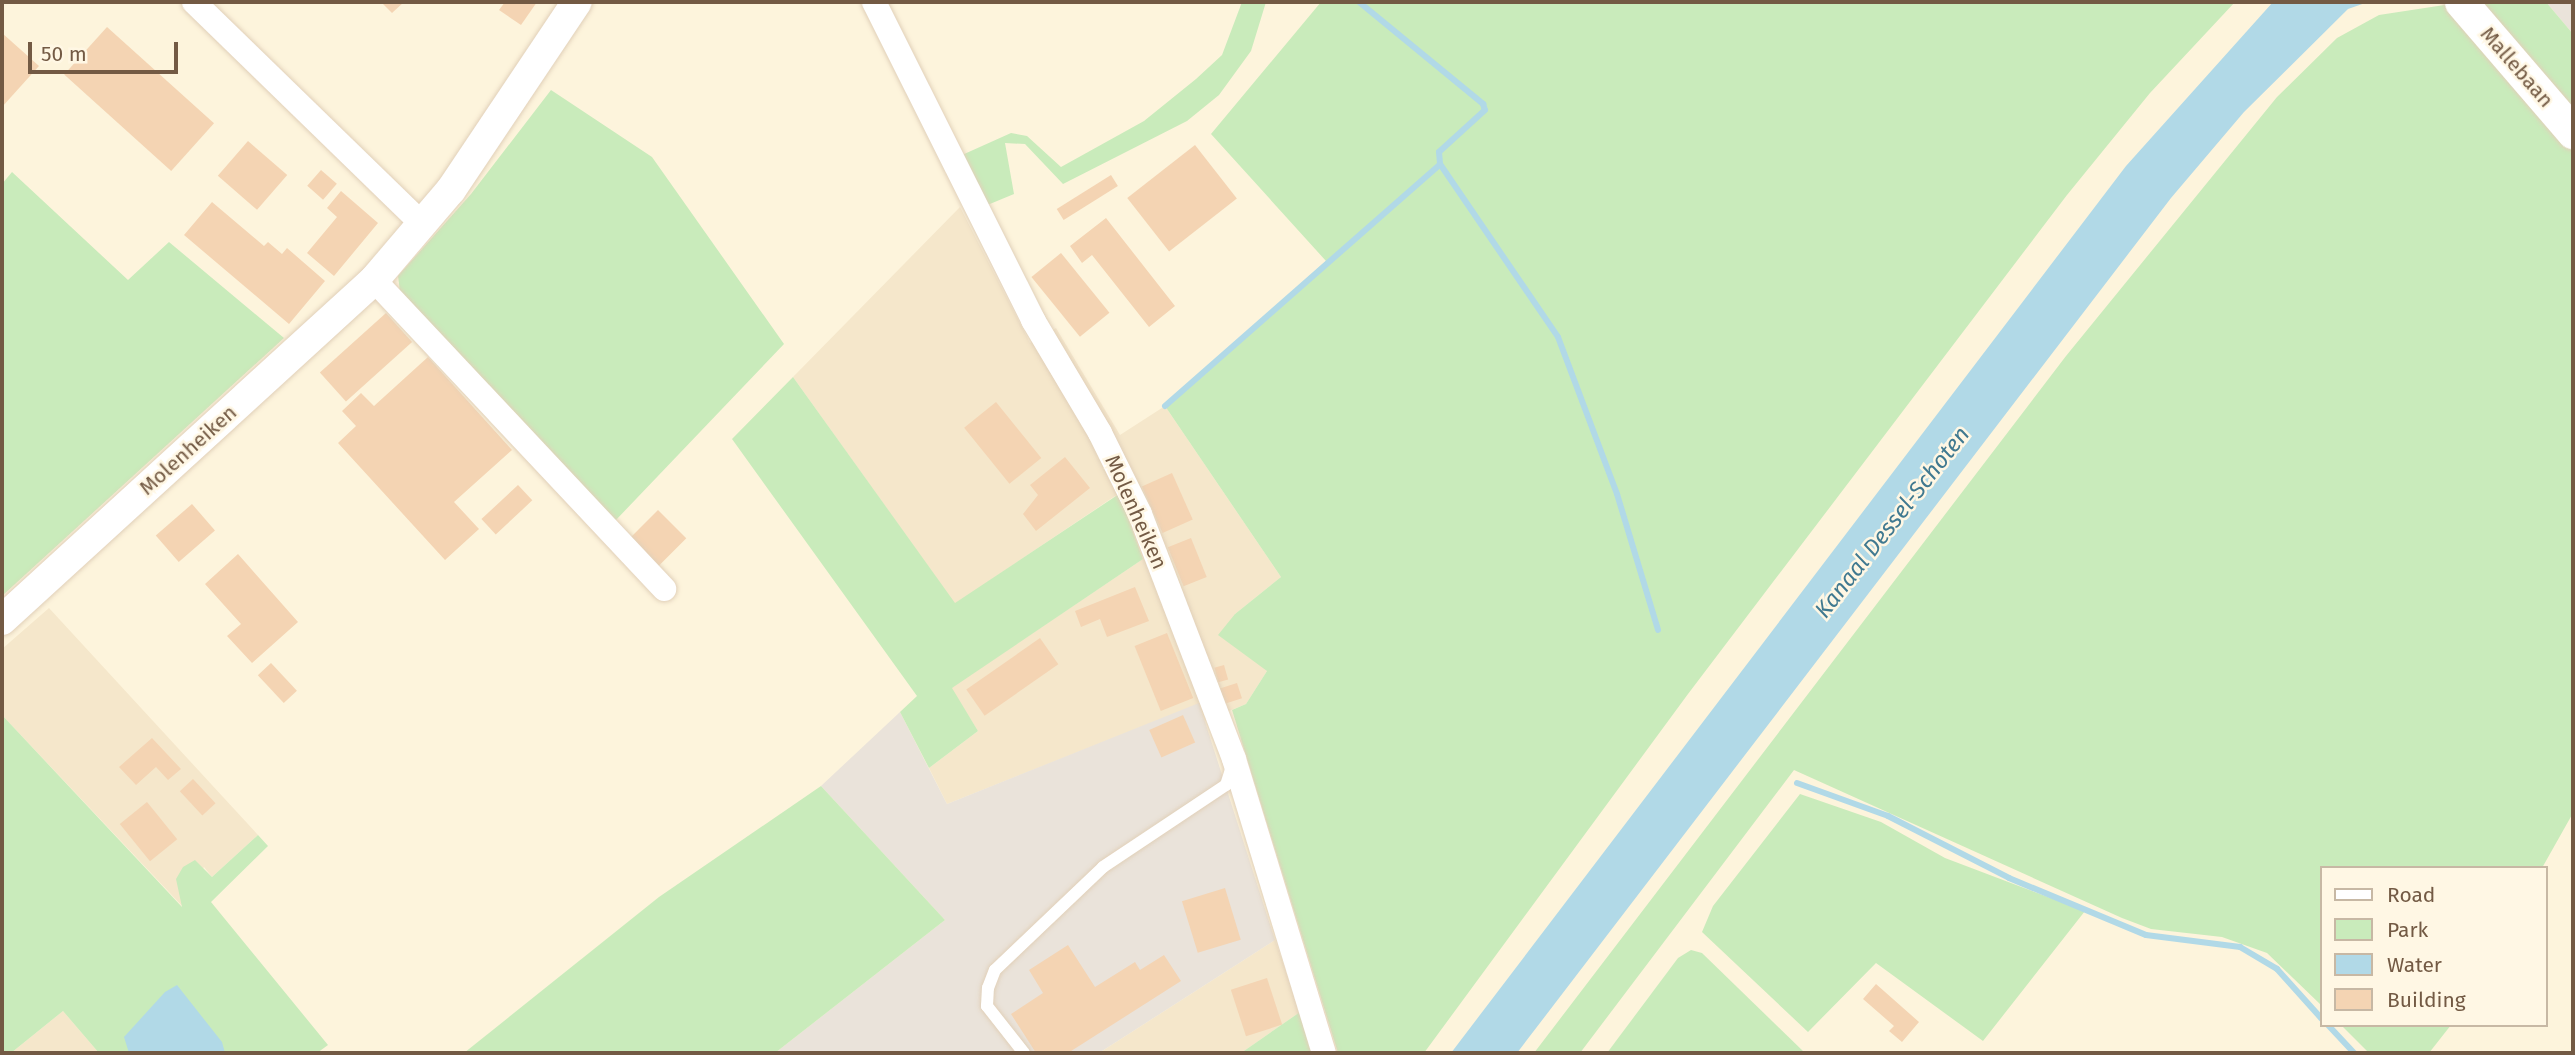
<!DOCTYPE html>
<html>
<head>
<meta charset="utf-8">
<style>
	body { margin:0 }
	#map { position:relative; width:2575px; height:1055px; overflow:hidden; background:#fdf4dc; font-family:"Fira Sans",sans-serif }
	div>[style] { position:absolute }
	.residential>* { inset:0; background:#f5e7cb }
	.industrial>* { inset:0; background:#eae3da }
	.green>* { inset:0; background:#c9ebbb }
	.water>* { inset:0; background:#b1d9e7 }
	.stream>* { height:6px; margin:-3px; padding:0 3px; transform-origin:3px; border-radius:3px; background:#b1d9e7 }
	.building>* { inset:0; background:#f4d4b3; transform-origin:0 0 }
	.roads { filter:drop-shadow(0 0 2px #e1d0b9) drop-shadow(0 0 2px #e1d0b9) }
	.service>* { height:12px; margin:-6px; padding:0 6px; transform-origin:6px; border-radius:6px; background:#fff }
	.minor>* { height:24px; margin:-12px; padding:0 12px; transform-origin:12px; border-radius:12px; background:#fff }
	.tertiary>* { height:30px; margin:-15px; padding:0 15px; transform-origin:15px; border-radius:15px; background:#fff }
	.secondary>* { height:33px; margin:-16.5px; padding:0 16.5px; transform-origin:16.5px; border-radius:16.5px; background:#fff }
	span { translate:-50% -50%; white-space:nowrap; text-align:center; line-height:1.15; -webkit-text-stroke:5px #fff7e4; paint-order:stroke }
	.street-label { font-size:21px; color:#735a44 }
	.water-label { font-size:23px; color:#407990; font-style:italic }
	.frame { position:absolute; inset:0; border:4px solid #735a44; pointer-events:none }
	.legend { position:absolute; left:2320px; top:866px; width:228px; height:161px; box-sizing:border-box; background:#fff7e4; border:2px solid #c7b8a4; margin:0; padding:9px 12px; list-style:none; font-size:21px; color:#735a44 }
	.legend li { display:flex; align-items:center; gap:14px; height:35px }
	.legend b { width:35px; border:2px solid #c7b8a4 }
	.scale { position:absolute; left:28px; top:42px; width:150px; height:32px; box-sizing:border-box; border:4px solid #735a44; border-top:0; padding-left:9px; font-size:21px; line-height:24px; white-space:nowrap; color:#735a44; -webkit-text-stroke:5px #fff7e4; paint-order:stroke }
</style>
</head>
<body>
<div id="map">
	<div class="residential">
		<div style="clip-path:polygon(960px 207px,1030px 343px,1056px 328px,1120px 435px,1165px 406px,1281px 577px,1235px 614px,1267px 671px,1246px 704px,1205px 721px,1199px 704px,947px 804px,929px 768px,978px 731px,951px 688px,1143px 559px,1118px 494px,955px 604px,793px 377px)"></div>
		<div style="clip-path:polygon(49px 608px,258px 835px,212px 877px,204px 867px,184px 908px,2px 715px,2px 649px)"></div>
		<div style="clip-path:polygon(1275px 940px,1300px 1012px,1241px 1053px,1099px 1053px)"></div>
		<div style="clip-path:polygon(63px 1011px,99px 1053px,11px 1053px)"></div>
	</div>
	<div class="industrial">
		<div style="clip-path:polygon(2546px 2px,2573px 2px,2573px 34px)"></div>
		<div style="clip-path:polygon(1199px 703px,1275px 940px,1099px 1053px,775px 1053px,945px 920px,821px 786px,900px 712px,947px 804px)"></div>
	</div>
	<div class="green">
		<div style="clip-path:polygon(1242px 2px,1266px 2px,1251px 51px,1219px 95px,1187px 121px,1063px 184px,1025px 144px,1005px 143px,1014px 194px,985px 206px,962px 155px,1011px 133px,1027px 136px,1061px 167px,1144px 121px,1196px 79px,1222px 55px)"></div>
		<div style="clip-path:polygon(1321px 2px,2235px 2px,2150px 93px,2067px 195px,1688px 694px,1424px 1053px,1338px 1053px,1232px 710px,1246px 704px,1267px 671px,1218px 635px,1235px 614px,1281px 577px,1165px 406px,1326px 261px,1211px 134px)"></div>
		<div style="clip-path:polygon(2464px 2px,2546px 2px,2573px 34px,2573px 813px,2542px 868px,2321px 868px,2321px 1005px,2267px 953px,2222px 937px,2151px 929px,2122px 918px,1794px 770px,1580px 1053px,1534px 1053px,2066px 356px,2277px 97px,2337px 38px,2379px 15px)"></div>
		<div style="clip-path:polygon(551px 90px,652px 157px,784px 344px,615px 521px,400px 292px,398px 276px,471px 194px)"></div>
		<div style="clip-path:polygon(12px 172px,128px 280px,169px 242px,284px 338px,2px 596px,2px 184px)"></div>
		<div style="clip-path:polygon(793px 377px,955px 603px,1119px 494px,1143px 559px,952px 688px,978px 731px,929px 768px,900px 712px,917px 696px,732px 439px)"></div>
		<div style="clip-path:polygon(2px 715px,182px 907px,176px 879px,183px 867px,195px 860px,212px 877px,258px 835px,268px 846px,211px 902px,328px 1045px,317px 1053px,99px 1053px,63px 1011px,11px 1053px,2px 1053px)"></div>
		<div style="clip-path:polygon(821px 786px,945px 920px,775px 1053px,464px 1053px,659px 897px)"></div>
		<div style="clip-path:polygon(1800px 794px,1881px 822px,1945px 858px,2085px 911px,1983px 1041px,1876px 963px,1808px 1032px,1702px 932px,1713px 906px)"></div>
		<div style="clip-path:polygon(1691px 950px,1702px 953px,1805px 1053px,1607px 1053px,1678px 958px)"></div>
		<div style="clip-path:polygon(1300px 1012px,1313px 1053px,1241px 1053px)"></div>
		<div style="clip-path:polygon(2341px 1025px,2451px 1025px,2429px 1053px,2369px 1053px)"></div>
	</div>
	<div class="water">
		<div style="clip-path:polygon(2273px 2px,2368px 2px,2348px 9px,2244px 112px,2171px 198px,1517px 1053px,1451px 1053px,2126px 166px)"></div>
		<div style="clip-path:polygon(177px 985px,222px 1042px,225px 1053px,129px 1053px,124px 1037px,165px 992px)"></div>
	</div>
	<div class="stream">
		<div style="left:1359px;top:2px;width:161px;rotate:39.4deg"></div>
		<div style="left:1483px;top:104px;width:6px;rotate:72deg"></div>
		<div style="left:1485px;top:110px;width:62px;rotate:137.6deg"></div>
		<div style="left:1439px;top:152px;width:12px;rotate:85deg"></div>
		<div style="left:1440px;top:164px;width:209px;rotate:55.7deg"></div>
		<div style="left:1558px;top:337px;width:168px;rotate:69.4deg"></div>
		<div style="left:1617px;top:494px;width:142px;rotate:73.2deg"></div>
		<div style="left:1165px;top:406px;width:366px;rotate:-41.3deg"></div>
		<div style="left:1797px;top:783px;width:97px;rotate:19.9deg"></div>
		<div style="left:1888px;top:816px;width:136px;rotate:27.1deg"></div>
		<div style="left:2009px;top:878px;width:148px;rotate:22.6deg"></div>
		<div style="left:2146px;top:935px;width:95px;rotate:7.3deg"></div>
		<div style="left:2240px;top:947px;width:43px;rotate:30.7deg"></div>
		<div style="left:2277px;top:969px;width:66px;rotate:48.1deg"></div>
		<div style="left:2328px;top:1025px;width:38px;rotate:47deg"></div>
	</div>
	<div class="building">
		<div style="clip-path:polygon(381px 2px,404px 2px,392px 13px)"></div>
		<div style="clip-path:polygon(505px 2px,537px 2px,521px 25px,499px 10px)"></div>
		<div style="left:107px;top:27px;width:144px;height:64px;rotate:42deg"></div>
		<div style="clip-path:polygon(2px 33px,39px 66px,2px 107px)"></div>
		<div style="left:248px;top:141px;width:52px;height:46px;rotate:41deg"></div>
		<div style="left:1195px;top:145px;width:68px;height:86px;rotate:52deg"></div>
		<div style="left:321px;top:170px;width:21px;height:21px;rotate:41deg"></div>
		<div style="left:1111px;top:175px;width:13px;height:64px;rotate:58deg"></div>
		<div style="clip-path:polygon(341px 191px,378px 223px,334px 276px,307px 253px,337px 217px,327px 208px)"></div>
		<div style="clip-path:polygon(212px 202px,264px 246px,268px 242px,282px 254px,287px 248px,325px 281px,289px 324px,184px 235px)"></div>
		<div style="clip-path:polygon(1106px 218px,1175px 306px,1149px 327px,1092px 255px,1082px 263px,1070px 246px)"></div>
		<div style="left:1061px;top:253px;width:77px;height:38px;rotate:51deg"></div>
		<div style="left:386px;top:313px;width:39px;height:89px;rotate:48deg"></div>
		<div style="clip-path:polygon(428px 357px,512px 450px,454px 502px,479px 529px,445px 560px,338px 443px,356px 426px,342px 411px,361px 393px,374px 406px)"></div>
		<div style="left:996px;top:402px;width:72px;height:41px;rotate:51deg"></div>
		<div style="clip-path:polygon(1065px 457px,1090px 488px,1036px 531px,1023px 514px,1038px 495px,1030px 485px)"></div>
		<div style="left:1172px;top:473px;width:51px;height:33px;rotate:66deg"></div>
		<div style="left:518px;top:485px;width:21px;height:50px;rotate:47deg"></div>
		<div style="left:192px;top:504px;width:35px;height:48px;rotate:49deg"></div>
		<div style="left:658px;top:510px;width:40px;height:42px;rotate:45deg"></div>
		<div style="left:1191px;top:538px;width:42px;height:25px;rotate:68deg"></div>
		<div style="clip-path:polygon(238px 554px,298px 622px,252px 663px,227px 636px,241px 624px,205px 584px)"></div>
		<div style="clip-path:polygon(1135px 587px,1149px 621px,1107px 637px,1100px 619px,1081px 627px,1075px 611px)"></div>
		<div style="left:1167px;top:633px;width:70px;height:35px;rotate:68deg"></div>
		<div style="left:1040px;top:638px;width:32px;height:90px;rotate:55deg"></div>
		<div style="left:271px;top:663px;width:38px;height:18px;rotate:47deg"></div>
		<div style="left:1224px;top:665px;width:15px;height:10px;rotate:74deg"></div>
		<div style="left:1237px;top:683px;width:16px;height:18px;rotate:72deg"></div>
		<div style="left:1183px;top:715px;width:30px;height:37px;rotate:66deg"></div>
		<div style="clip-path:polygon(152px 738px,181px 769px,168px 780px,156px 767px,136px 785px,119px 767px)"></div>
		<div style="left:193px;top:779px;width:33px;height:18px;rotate:47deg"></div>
		<div style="left:147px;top:802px;width:48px;height:35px;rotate:51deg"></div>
		<div style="left:1225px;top:888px;width:54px;height:45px;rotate:73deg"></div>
		<div style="clip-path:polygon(1068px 945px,1095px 987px,1135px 962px,1140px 970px,1164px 955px,1181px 981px,1068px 1053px,1036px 1053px,1011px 1014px,1043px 993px,1029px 970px)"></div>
		<div style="left:1267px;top:978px;width:49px;height:38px;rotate:72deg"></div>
		<div style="clip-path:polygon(1876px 984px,1919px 1022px,1902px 1042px,1889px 1031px,1894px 1026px,1863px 999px)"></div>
	</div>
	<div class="roads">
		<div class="service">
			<div style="left:1024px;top:1053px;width:60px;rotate:-128.2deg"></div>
			<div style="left:987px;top:1006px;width:18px;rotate:-87deg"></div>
			<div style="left:988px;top:988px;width:19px;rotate:-69deg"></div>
			<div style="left:995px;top:970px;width:149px;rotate:-43.6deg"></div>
			<div style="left:1103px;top:867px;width:148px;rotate:-33.7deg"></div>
			<div style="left:1226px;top:785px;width:20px;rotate:-72deg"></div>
		</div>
		<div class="minor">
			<div style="left:194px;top:2px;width:318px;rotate:44.2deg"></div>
			<div style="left:874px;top:2px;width:356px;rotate:63.4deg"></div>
			<div style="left:1033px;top:320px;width:131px;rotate:59.3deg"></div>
			<div style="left:1100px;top:433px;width:90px;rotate:63.7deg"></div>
			<div style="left:1140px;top:514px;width:262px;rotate:69deg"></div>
			<div style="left:1234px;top:759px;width:307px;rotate:73deg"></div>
			<div style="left:374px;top:280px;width:424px;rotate:46.8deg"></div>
		</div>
		<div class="tertiary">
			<div style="left:2px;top:620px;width:504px;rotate:-42.43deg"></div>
			<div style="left:374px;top:280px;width:118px;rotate:-49.5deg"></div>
			<div style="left:451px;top:190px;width:226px;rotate:-56.2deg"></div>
		</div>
		<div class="secondary">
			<div style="left:2461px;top:2px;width:172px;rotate:49.3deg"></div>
		</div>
	</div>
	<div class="street-label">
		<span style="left:2517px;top:67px;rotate:49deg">Mallebaan</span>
		<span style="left:188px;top:450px;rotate:-42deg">Molenheiken</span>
		<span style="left:1136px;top:512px;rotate:66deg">Molenheiken</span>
	</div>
	<div class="water-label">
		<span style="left:1892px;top:522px;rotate:-52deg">Kanaal Dessel-Schoten</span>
	</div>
	<div class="frame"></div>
	<ul class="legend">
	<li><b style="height:9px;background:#fff"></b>Road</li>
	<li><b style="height:19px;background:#c9ebbb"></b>Park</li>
	<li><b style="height:19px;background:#b1d9e7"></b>Water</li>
	<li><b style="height:19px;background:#f4d4b3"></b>Building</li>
	</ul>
	<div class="scale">50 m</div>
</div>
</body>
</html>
